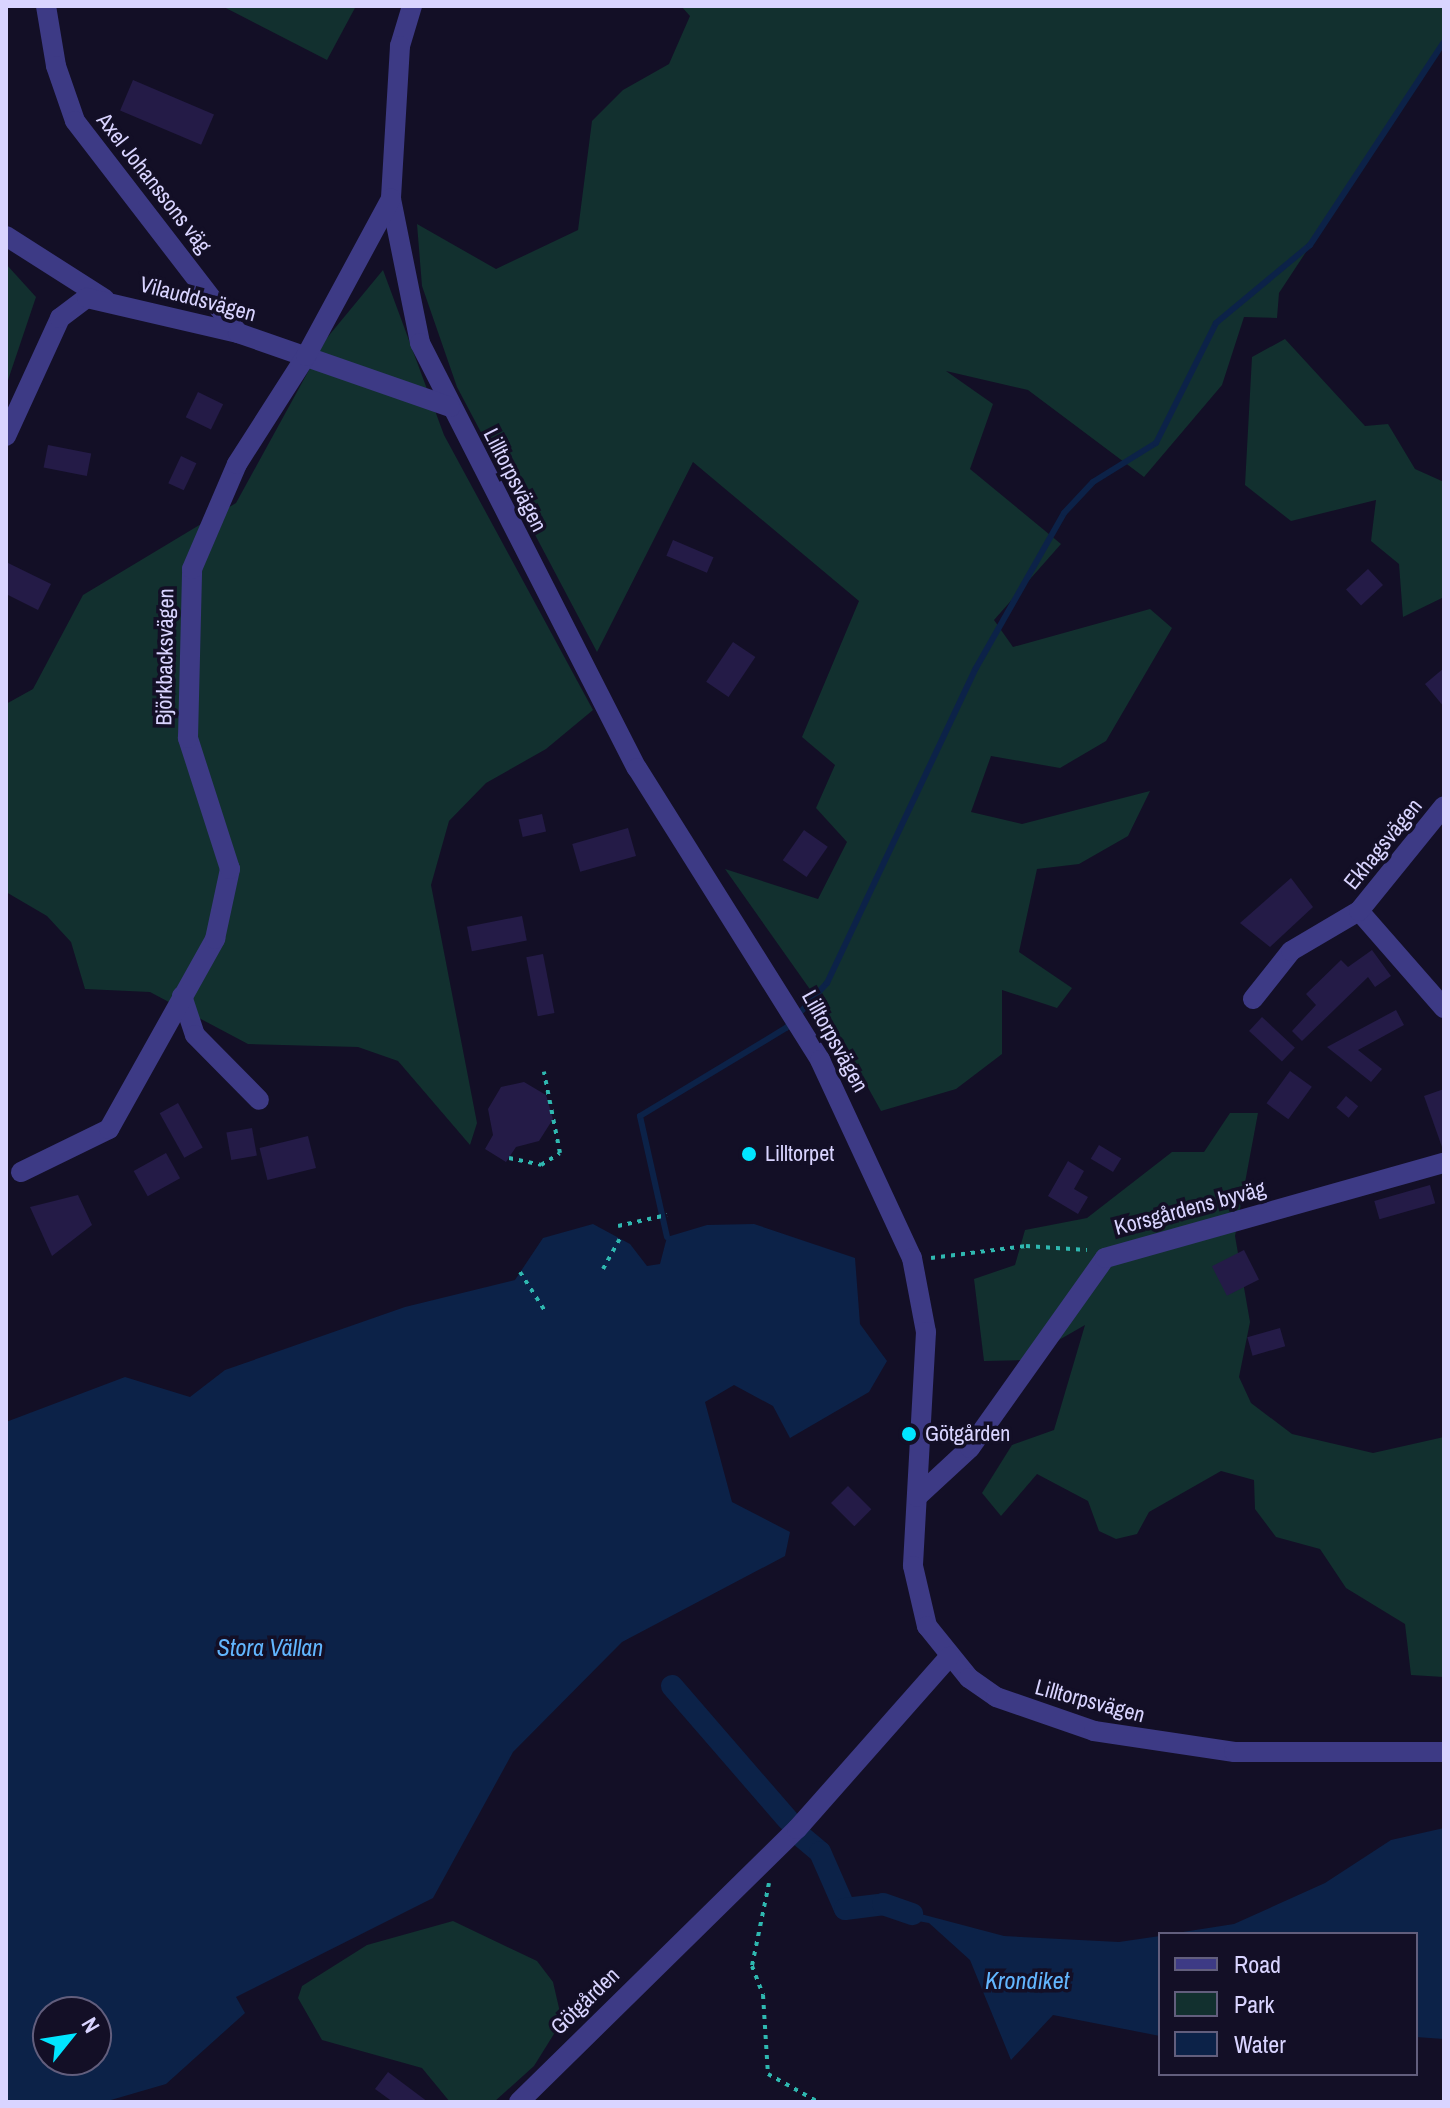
<!DOCTYPE html>
<html>
<head>
<meta charset="utf-8">
<style>
	body { margin:0 }
	#map { position:relative; width:1450px; height:2108px; overflow:hidden; background:#130f26; font-family:"Archivo Narrow",sans-serif }
	div>[style] { position:absolute }
	.green>* { inset:0; background:#12302f }
	.water>* { inset:0; background:#0c2248 }
	.stream>* { height:6px; margin:-3px; padding:0 3px; transform-origin:3px; border-radius:3px; background:#0c2248 }
	.canal>* { height:22px; margin:-11px; padding:0 11px; transform-origin:11px; border-radius:11px; background:#0c2248 }
	.building>* { inset:0; background:#241b47; transform-origin:0 0 }
	.path>* { height:4px; margin-top:-2px; transform-origin:0; background:repeating-linear-gradient(90deg,#2fb8b0 0 4px,transparent 0 10px) }
	.minor>* { height:20px; margin:-10px; padding:0 10px; transform-origin:10px; border-radius:10px; background:#3d3a85 }
	.dots>* { width:22px; height:22px; translate:-50% -50%; box-sizing:border-box; border:4px solid #130f26; border-radius:50% }
	span { translate:-50% -50%; white-space:nowrap; text-align:center; line-height:1.15; -webkit-text-stroke:7px #130f26; paint-order:stroke }
	.street-label { font-size:22px; color:#d9d4ff }
	.poi-label { font-size:22px; color:#d9d4ff }
	.left { translate:0 -50%; text-align:left }
	.water-label { font-size:24px; color:#62b6ff; font-style:italic }
	.frame { position:absolute; inset:0; border:8px solid #d9d4ff; pointer-events:none }
	.legend { position:absolute; left:1158px; top:1932px; width:260px; height:144px; box-sizing:border-box; background:#130f26; border:2px solid #625e7d; margin:0; padding:10px 14px; list-style:none; font-size:24px; color:#d9d4ff }
	.legend li { display:flex; align-items:center; gap:16px; height:40px }
	.legend b { width:40px; border:2px solid #625e7d }
	.north { position:absolute; left:32px; top:1996px; width:80px; height:80px; box-sizing:border-box; background:#130f26; border:2px solid #625e7d; border-radius:50%; rotate:60deg; font-size:22px; font-weight:700; line-height:32px; text-align:center; color:#d9d4ff }
	.north::after { content:''; display:block; margin:auto; width:28px; height:36px; background:#00e5ff; clip-path:polygon(50% 0,100% 100%,50% 72%,0 100%) }
</style>
</head>
<body>
<div id="map">
	<div class="green">
		<div style="clip-path:polygon(222px 6px,356px 6px,327px 60px)"></div>
		<div style="clip-path:polygon(681px 6px,1444px 6px,1444px 42px,1279px 293px,1277px 318px,1244px 317px,1222px 385px,1144px 477px,1028px 390px,946px 371px,993px 404px,970px 469px,1061px 544px,994px 620px,1013px 647px,1150px 609px,1172px 628px,1106px 741px,1060px 768px,991px 756px,971px 812px,1022px 824px,1150px 791px,1128px 836px,1079px 864px,1037px 869px,1019px 952px,1072px 988px,1057px 1008px,1002px 990px,1002px 1054px,956px 1089px,881px 1111px,826px 1012px,725px 869px,818px 899px,847px 842px,816px 808px,835px 765px,802px 737px,859px 601px,693px 462px,597px 652px,457px 387px,422px 286px,417px 224px,496px 269px,578px 230px,592px 121px,623px 90px,669px 64px,690px 16px)"></div>
		<div style="clip-path:polygon(6px 264px,36px 297px,6px 386px)"></div>
		<div style="clip-path:polygon(383px 270px,444px 435px,593px 710px,546px 749px,486px 783px,449px 821px,431px 885px,477px 1123px,470px 1145px,398px 1061px,358px 1047px,248px 1044px,150px 992px,85px 989px,71px 942px,47px 916px,6px 892px,6px 704px,33px 689px,83px 595px,236px 503px,326px 339px)"></div>
		<div style="clip-path:polygon(1285px 339px,1365px 426px,1388px 424px,1415px 469px,1444px 482px,1444px 597px,1403px 617px,1399px 564px,1371px 541px,1376px 500px,1291px 521px,1245px 485px,1252px 357px)"></div>
		<div style="clip-path:polygon(1230px 1113px,1258px 1113px,1235px 1236px,1250px 1322px,1239px 1377px,1251px 1403px,1292px 1434px,1373px 1453px,1444px 1437px,1444px 1677px,1411px 1675px,1405px 1624px,1346px 1588px,1320px 1549px,1276px 1537px,1255px 1509px,1254px 1480px,1221px 1471px,1149px 1512px,1137px 1534px,1116px 1539px,1099px 1531px,1088px 1501px,1037px 1474px,1001px 1516px,982px 1493px,1012px 1445px,1054px 1430px,1085px 1325px,1024px 1360px,984px 1361px,974px 1279px,1015px 1265px,1025px 1230px,1087px 1218px,1172px 1152px,1204px 1152px)"></div>
		<div style="clip-path:polygon(453px 1921px,537px 1961px,553px 1982px,562px 2021px,534px 2066px,494px 2102px,450px 2102px,422px 2068px,322px 2040px,298px 1998px,302px 1986px,367px 1945px)"></div>
	</div>
	<div class="water">
		<div style="clip-path:polygon(evenodd,593px 1224px,630px 1244px,647px 1266px,660px 1264px,667px 1237px,707px 1225px,754px 1224px,855px 1258px,860px 1324px,887px 1361px,869px 1392px,790px 1438px,773px 1406px,734px 1385px,705px 1402px,732px 1502px,790px 1532px,785px 1556px,622px 1642px,513px 1752px,433px 1898px,236px 1997px,245px 2013px,166px 2084px,104px 2102px,6px 2102px,6px 1422px,125px 1377px,190px 1397px,225px 1370px,405px 1307px,515px 1280px,543px 1238px,593px 1224px,48px 2012px,96px 2012px,96px 2060px,48px 2060px,48px 2012px)"></div>
		<div style="clip-path:polygon(1444px 1828px,1444px 2039px,1416px 2037px,1416px 1934px,1170px 1934px,1234px 1924px,1325px 1883px,1391px 1840px)"></div>
		<div style="clip-path:polygon(883px 1904px,1004px 1936px,1119px 1942px,1160px 1936px,1160px 2036px,1053px 2015px,1011px 2060px,970px 1960px,929px 1923px,889px 1916px)"></div>
	</div>
	<div class="stream">
		<div style="left:667px;top:1237px;width:124px;rotate:-102.6deg"></div>
		<div style="left:640px;top:1116px;width:170px;rotate:-31.1deg"></div>
		<div style="left:786px;top:1028px;width:61px;rotate:-47.7deg"></div>
		<div style="left:827px;top:983px;width:348px;rotate:-64.7deg"></div>
		<div style="left:976px;top:668px;width:178px;rotate:-60.4deg"></div>
		<div style="left:1064px;top:513px;width:42px;rotate:-46.9deg"></div>
		<div style="left:1093px;top:482px;width:74px;rotate:-31.8deg"></div>
		<div style="left:1156px;top:443px;width:134px;rotate:-63.4deg"></div>
		<div style="left:1216px;top:323px;width:122px;rotate:-39.7deg"></div>
		<div style="left:1310px;top:245px;width:243px;rotate:-56.6deg"></div>
	</div>
	<div class="canal">
		<div style="left:672px;top:1686px;width:177px;rotate:49.1deg"></div>
		<div style="left:802px;top:1837px;width:23px;rotate:40deg"></div>
		<div style="left:820px;top:1852px;width:62px;rotate:66.3deg"></div>
		<div style="left:845px;top:1909px;width:38px;rotate:-7deg"></div>
		<div style="left:883px;top:1904px;width:31px;rotate:19deg"></div>
	</div>
	<div class="building">
		<div style="left:133px;top:80px;width:88px;height:33px;rotate:23deg"></div>
		<div style="left:198px;top:392px;width:28px;height:28px;rotate:26deg"></div>
		<div style="left:48px;top:445px;width:44px;height:23px;rotate:11deg"></div>
		<div style="left:181px;top:456px;width:17px;height:30px;rotate:25deg"></div>
		<div style="left:673px;top:540px;width:44px;height:17px;rotate:23deg"></div>
		<div style="clip-path:polygon(6px 562px,51px 584px,38px 610px,6px 594px)"></div>
		<div style="left:1368px;top:569px;width:22px;height:30px;rotate:47deg"></div>
		<div style="left:733px;top:642px;width:27px;height:48px;rotate:34deg"></div>
		<div style="clip-path:polygon(1444px 668px,1444px 707px,1425px 684px)"></div>
		<div style="left:542px;top:814px;width:18px;height:24px;rotate:77deg"></div>
		<div style="left:628px;top:828px;width:29px;height:58px;rotate:74deg"></div>
		<div style="left:804px;top:830px;width:29px;height:37px;rotate:35deg"></div>
		<div style="clip-path:polygon(1291px 878px,1313px 907px,1270px 947px,1240px 923px)"></div>
		<div style="left:522px;top:916px;width:25px;height:56px;rotate:79deg"></div>
		<div style="clip-path:polygon(1372px 950px,1391px 976px,1375px 987px,1368px 977px,1302px 1041px,1292px 1031px,1316px 1005px,1306px 994px,1341px 960px,1348px 967px)"></div>
		<div style="left:543px;top:954px;width:60px;height:17px;rotate:79deg"></div>
		<div style="clip-path:polygon(1396px 1010px,1404px 1025px,1358px 1050px,1382px 1069px,1371px 1082px,1327px 1047px)"></div>
		<div style="left:1262px;top:1017px;width:45px;height:19px;rotate:43deg"></div>
		<div style="left:1290px;top:1071px;width:27px;height:40px;rotate:36deg"></div>
		<div style="clip-path:polygon(524px 1082px,546px 1095px,553px 1119px,539px 1141px,516px 1147px,506px 1162px,485px 1149px,493px 1135px,488px 1109px,501px 1087px)"></div>
		<div style="clip-path:polygon(1444px 1089px,1444px 1146px,1442px 1147px,1424px 1096px)"></div>
		<div style="left:1346px;top:1096px;width:16px;height:15px;rotate:40deg"></div>
		<div style="left:178px;top:1103px;width:51px;height:21px;rotate:61deg"></div>
		<div style="left:252px;top:1128px;width:28px;height:26px;rotate:80deg"></div>
		<div style="left:308px;top:1136px;width:33px;height:50px;rotate:76deg"></div>
		<div style="left:1099px;top:1145px;width:26px;height:16px;rotate:31deg"></div>
		<div style="left:166px;top:1153px;width:29px;height:37px;rotate:61deg"></div>
		<div style="clip-path:polygon(1068px 1161px,1084px 1171px,1074px 1189px,1088px 1197px,1078px 1214px,1048px 1196px)"></div>
		<div style="left:1430px;top:1185px;width:19px;height:58px;rotate:74deg"></div>
		<div style="clip-path:polygon(78px 1195px,92px 1225px,52px 1256px,30px 1207px)"></div>
		<div style="left:1244px;top:1250px;width:33px;height:36px;rotate:63deg"></div>
		<div style="left:1280px;top:1328px;width:19px;height:34px;rotate:74deg"></div>
		<div style="left:848px;top:1486px;width:33px;height:24px;rotate:45deg"></div>
		<div style="clip-path:polygon(388px 2072px,428px 2102px,393px 2102px,375px 2089px)"></div>
	</div>
	<div class="path">
		<div style="left:509px;top:1158px;width:33px;rotate:12deg"></div>
		<div style="left:541px;top:1165px;width:22px;rotate:-32deg"></div>
		<div style="left:560px;top:1153px;width:83px;rotate:-101.2deg"></div>
		<div style="left:618px;top:1226px;width:50px;rotate:-12.7deg"></div>
		<div style="left:931px;top:1258px;width:96px;rotate:-7.2deg"></div>
		<div style="left:1026px;top:1246px;width:61px;rotate:3.8deg"></div>
		<div style="left:603px;top:1269px;width:35px;rotate:-61deg"></div>
		<div style="left:520px;top:1272px;width:46px;rotate:57.3deg"></div>
		<div style="left:769px;top:1883px;width:85px;rotate:101.6deg"></div>
		<div style="left:752px;top:1966px;width:31px;rotate:69deg"></div>
		<div style="left:763px;top:1995px;width:79px;rotate:86.4deg"></div>
		<div style="left:768px;top:2074px;width:57px;rotate:29.2deg"></div>
	</div>
	<div class="minor">
		<div style="left:46px;top:6px;width:61px;rotate:80.5deg"></div>
		<div style="left:56px;top:66px;width:58px;rotate:70.9deg"></div>
		<div style="left:75px;top:121px;width:267px;rotate:52.4deg"></div>
		<div style="left:412px;top:6px;width:42px;rotate:106.7deg"></div>
		<div style="left:400px;top:46px;width:153px;rotate:93.4deg"></div>
		<div style="left:391px;top:199px;width:147px;rotate:78.6deg"></div>
		<div style="left:420px;top:343px;width:477px;rotate:63deg"></div>
		<div style="left:637px;top:768px;width:345px;rotate:57.9deg"></div>
		<div style="left:820px;top:1060px;width:218px;rotate:65.1deg"></div>
		<div style="left:912px;top:1258px;width:75px;rotate:79.3deg"></div>
		<div style="left:926px;top:1332px;width:234px;rotate:93.2deg"></div>
		<div style="left:913px;top:1566px;width:62px;rotate:76.9deg"></div>
		<div style="left:927px;top:1626px;width:67px;rotate:51.1deg"></div>
		<div style="left:969px;top:1678px;width:33px;rotate:35deg"></div>
		<div style="left:996px;top:1697px;width:104px;rotate:19.1deg"></div>
		<div style="left:1094px;top:1731px;width:142px;rotate:8.5deg"></div>
		<div style="left:1234px;top:1752px;width:210px"></div>
		<div style="left:6px;top:236px;width:117px;rotate:32.5deg"></div>
		<div style="left:6px;top:436px;width:130px;rotate:-65.4deg"></div>
		<div style="left:60px;top:318px;width:34px;rotate:-37deg"></div>
		<div style="left:87px;top:298px;width:155px;rotate:13.1deg"></div>
		<div style="left:238px;top:333px;width:225px;rotate:19.2deg"></div>
		<div style="left:1359px;top:911px;width:129px;rotate:48.8deg"></div>
		<div style="left:182px;top:996px;width:41px;rotate:71.6deg"></div>
		<div style="left:195px;top:1035px;width:91px;rotate:45.4deg"></div>
		<div style="left:1253px;top:999px;width:61px;rotate:-51.6deg"></div>
		<div style="left:1291px;top:951px;width:79px;rotate:-30.5deg"></div>
		<div style="left:1359px;top:911px;width:135px;rotate:-51deg"></div>
		<div style="left:21px;top:1172px;width:98px;rotate:-26deg"></div>
		<div style="left:109px;top:1129px;width:218px;rotate:-60.8deg"></div>
		<div style="left:215px;top:939px;width:72px;rotate:-77.9deg"></div>
		<div style="left:230px;top:869px;width:138px;rotate:-107.8deg"></div>
		<div style="left:188px;top:738px;width:169px;rotate:-88.6deg"></div>
		<div style="left:192px;top:569px;width:114px;rotate:-66.8deg"></div>
		<div style="left:237px;top:464px;width:128px;rotate:-57.4deg"></div>
		<div style="left:306px;top:356px;width:179px;rotate:-61.6deg"></div>
		<div style="left:917px;top:1497px;width:72px;rotate:-42.8deg"></div>
		<div style="left:970px;top:1448px;width:233px;rotate:-54.6deg"></div>
		<div style="left:1105px;top:1258px;width:352px;rotate:-15.7deg"></div>
		<div style="left:519px;top:2102px;width:390px;rotate:-44.5deg"></div>
		<div style="left:797px;top:1829px;width:230px;rotate:-48.5deg"></div>
	</div>
	<div class="dots">
		<div style="left:749px;top:1154px;background:#00e5ff"></div>
		<div style="left:909px;top:1434px;background:#00e5ff"></div>
	</div>
	<div class="street-label">
		<span style="left:154px;top:183px;rotate:52deg">Axel Johanssons väg</span>
		<span style="left:198px;top:299px;rotate:15deg">Vilauddsvägen</span>
		<span style="left:515px;top:480px;rotate:63deg">Lilltorpsvägen</span>
		<span style="left:165px;top:657px;rotate:-89deg">Björkbacksvägen</span>
		<span style="left:1383px;top:844px;rotate:-51deg">Ekhagsvägen</span>
		<span style="left:835px;top:1041px;rotate:61deg">Lilltorpsvägen</span>
		<span style="left:1190px;top:1208px;rotate:-15deg">Korsgårdens byväg</span>
		<span style="left:1090px;top:1701px;rotate:15deg">Lilltorpsvägen</span>
		<span style="left:585px;top:2001px;rotate:-44deg">Götgården</span>
	</div>
	<div class="poi-label">
		<span class="left" style="left:765px;top:1154px">Lilltorpet</span>
		<span class="left" style="left:925px;top:1434px">Götgården</span>
	</div>
	<div class="water-label">
		<span style="left:270px;top:1648px">Stora Vällan</span>
		<span style="left:1027px;top:1981px">Krondiket</span>
	</div>
	<div class="frame"></div>
	<ul class="legend">
	<li><b style="height:10px;background:#3d3a85"></b>Road</li>
	<li><b style="height:22px;background:#12302f"></b>Park</li>
	<li><b style="height:22px;background:#0c2248"></b>Water</li>
	</ul>
	<div class="north">N</div>
</div>
</body>
</html>
